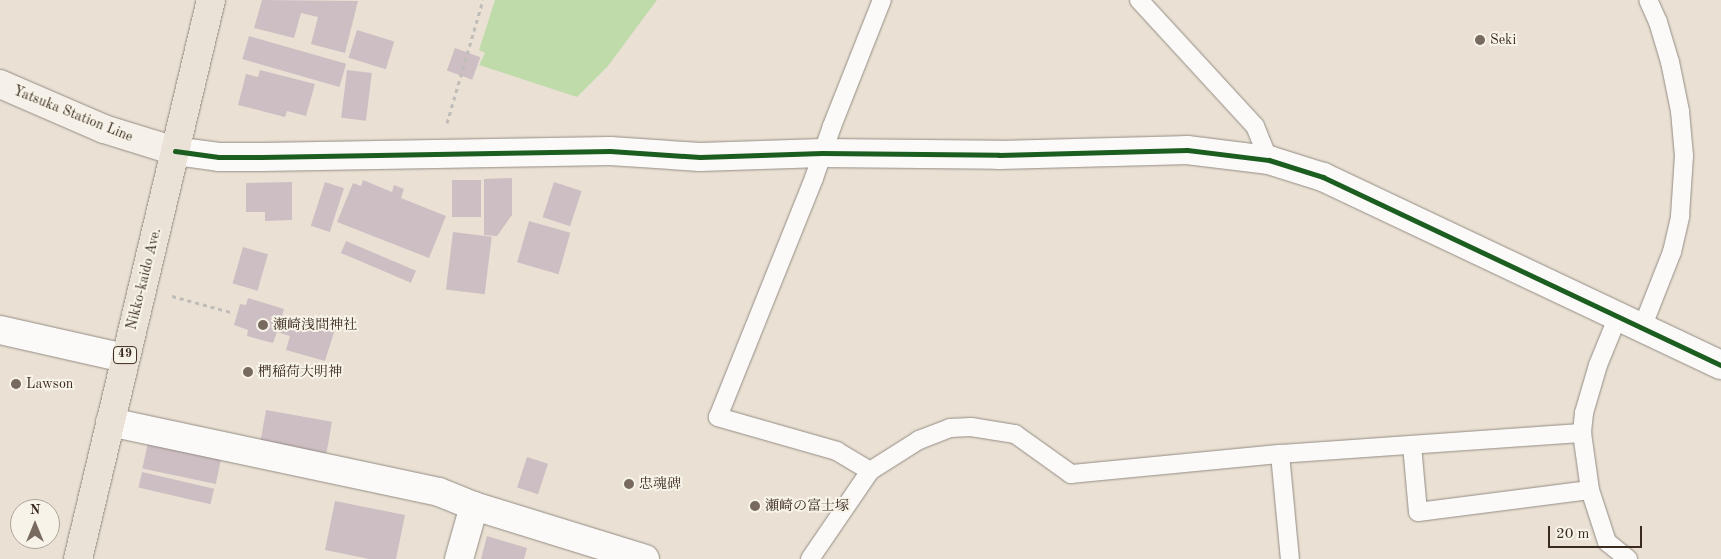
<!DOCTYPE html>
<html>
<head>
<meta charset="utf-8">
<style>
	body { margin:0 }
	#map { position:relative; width:1721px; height:559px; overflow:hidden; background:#eae1d4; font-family:"Old Standard TT","Noto Serif JP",serif }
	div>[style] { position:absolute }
	.green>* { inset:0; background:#c0dbaa }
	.building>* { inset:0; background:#cdbec4; transform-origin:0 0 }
	.path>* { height:3px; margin-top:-1.5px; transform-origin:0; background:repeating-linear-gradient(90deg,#c0bcb8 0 4px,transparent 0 8px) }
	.roads { filter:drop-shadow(0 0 1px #948c84) drop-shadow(0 0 1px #948c84) }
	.service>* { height:18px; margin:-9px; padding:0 9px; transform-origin:9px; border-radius:9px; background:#fcfaf9 }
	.minor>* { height:28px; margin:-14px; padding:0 14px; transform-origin:14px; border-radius:14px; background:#fcfaf9 }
	.tertiary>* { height:28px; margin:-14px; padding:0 14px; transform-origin:14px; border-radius:14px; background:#fcfaf9 }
	.secondary>* { height:28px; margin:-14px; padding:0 14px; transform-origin:14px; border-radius:14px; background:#f5f0ea }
	.primary>* { height:28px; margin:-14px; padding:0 14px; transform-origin:14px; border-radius:14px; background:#eae2d7 }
	.cycleway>* { height:5px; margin:-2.5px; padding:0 2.5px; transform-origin:2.5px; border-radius:2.5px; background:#1b5e20 }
	.dots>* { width:14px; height:14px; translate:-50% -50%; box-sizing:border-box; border:2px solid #f7f3e8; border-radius:50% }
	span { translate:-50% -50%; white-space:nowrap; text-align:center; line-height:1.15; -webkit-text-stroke:4px #f7f3e8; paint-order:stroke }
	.shield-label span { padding:1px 4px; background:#f7f3e8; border:1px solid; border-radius:4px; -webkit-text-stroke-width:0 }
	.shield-label { font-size:12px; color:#3b2a1e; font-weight:700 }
	.poi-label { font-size:14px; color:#3b2a1e }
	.left { translate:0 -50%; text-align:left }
	.street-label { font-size:14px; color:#3b2a1e }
	.north { position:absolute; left:10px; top:499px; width:50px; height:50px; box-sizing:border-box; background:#f7f3e8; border:1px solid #aca397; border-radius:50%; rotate:0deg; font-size:14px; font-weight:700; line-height:20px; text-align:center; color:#3b2a1e }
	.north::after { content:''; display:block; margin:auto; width:18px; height:22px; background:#786a5e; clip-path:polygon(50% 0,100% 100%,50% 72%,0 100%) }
	.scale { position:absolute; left:1548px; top:526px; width:94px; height:22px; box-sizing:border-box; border:2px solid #3b2a1e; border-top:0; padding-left:6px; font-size:15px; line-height:18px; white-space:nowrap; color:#3b2a1e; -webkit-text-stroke:4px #f7f3e8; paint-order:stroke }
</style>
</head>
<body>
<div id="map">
	<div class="green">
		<div style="clip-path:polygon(495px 0,657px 0,608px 66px,577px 97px,479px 65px,485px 53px,479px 50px)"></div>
	</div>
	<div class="building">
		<div style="clip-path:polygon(262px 0,358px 1px,345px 53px,311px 44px,318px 17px,301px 13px,294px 38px,254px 28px)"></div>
		<div style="left:357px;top:30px;width:39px;height:29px;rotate:17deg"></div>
		<div style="left:249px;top:36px;width:101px;height:24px;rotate:16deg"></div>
		<div style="left:455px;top:48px;width:27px;height:24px;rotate:20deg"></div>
		<div style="clip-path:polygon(260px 70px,315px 84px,306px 116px,287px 111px,285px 117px,238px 105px,246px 74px,258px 77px)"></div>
		<div style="left:347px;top:70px;width:25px;height:48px;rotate:7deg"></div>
		<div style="clip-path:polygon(512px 178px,512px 215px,497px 236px,484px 235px,484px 179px)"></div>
		<div style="clip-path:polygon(363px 180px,392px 192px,394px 185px,404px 189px,401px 198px,446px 216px,429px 258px,337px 222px,353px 183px,361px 186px)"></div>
		<div style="left:452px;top:180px;width:29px;height:37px"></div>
		<div style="clip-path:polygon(292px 182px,292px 220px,265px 221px,265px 212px,246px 212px,246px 183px)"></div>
		<div style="left:325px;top:182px;width:20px;height:46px;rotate:18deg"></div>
		<div style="left:554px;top:182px;width:29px;height:37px;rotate:18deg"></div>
		<div style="left:529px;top:221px;width:43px;height:43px;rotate:16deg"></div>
		<div style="left:453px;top:232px;width:39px;height:58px;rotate:7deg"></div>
		<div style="left:346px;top:241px;width:76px;height:13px;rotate:23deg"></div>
		<div style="left:243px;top:247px;width:26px;height:38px;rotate:16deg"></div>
		<div style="clip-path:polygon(248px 298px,284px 309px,281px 320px,294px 324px,296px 317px,335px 329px,325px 361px,286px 350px,290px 336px,277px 332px,273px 343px,247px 336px,248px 330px,234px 325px,240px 304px,246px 305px)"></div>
		<div style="left:266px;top:410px;width:67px;height:33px;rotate:10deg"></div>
		<div style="left:148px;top:442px;width:75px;height:27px;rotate:12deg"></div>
		<div style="left:527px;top:457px;width:22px;height:32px;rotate:18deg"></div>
		<div style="left:142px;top:472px;width:74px;height:16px;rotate:13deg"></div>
		<div style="clip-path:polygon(335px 501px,405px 515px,396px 559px,369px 559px,325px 550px)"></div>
		<div style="clip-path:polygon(487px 536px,527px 548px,524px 559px,481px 559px)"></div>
	</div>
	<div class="path">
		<div style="left:447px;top:123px;width:128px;rotate:-73.7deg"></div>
		<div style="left:172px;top:296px;width:64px;rotate:15.3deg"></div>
	</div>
	<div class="roads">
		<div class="service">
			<div style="left:1139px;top:0;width:171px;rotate:47.4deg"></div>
			<div style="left:1255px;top:126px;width:37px;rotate:68deg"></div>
			<div style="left:1618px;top:316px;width:53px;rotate:112.2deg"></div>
			<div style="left:1598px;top:365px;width:50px;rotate:106.3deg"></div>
			<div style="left:1584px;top:413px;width:20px;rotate:96deg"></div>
			<div style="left:1582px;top:433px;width:58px;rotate:82deg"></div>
			<div style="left:1590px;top:490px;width:55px;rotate:71.9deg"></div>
			<div style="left:1607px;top:542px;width:27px;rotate:39deg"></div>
			<div style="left:1642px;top:328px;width:82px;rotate:-68.5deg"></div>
			<div style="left:1672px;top:252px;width:37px;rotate:-77deg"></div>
			<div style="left:1680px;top:216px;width:60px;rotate:-86.2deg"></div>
			<div style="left:1684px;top:156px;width:45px;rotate:-95.1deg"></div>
			<div style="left:1680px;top:111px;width:50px;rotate:-101.5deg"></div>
			<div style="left:1670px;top:62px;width:42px;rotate:-106.7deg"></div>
			<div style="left:1658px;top:22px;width:24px;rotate:-114deg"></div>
			<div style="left:1412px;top:445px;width:67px;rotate:84.9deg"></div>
			<div style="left:1418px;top:512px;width:173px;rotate:-7.3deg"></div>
			<div style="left:1280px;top:454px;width:105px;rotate:84.6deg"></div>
			<div style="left:870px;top:471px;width:39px;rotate:-149deg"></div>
			<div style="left:837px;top:451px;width:124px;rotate:-164.1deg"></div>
			<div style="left:718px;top:417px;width:258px;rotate:-68.1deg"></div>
			<div style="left:814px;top:178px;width:55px;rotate:-70.9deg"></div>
			<div style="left:832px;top:126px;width:136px;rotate:-68.4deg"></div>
			<div style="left:810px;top:559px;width:107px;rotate:-55.7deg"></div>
			<div style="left:870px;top:471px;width:58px;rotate:-32.3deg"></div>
			<div style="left:919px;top:440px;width:33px;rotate:-21deg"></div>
			<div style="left:950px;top:428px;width:21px;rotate:-3deg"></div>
			<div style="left:971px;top:427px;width:45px;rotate:9deg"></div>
			<div style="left:1015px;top:434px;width:69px;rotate:35.5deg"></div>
			<div style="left:1071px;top:474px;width:210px;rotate:-5.5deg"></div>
			<div style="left:1280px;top:454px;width:303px;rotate:-4deg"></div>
		</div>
		<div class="minor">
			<div style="left:0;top:330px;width:127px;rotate:12.7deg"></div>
			<div style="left:110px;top:422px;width:336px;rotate:12deg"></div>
			<div style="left:439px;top:492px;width:38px;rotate:22deg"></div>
			<div style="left:474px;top:506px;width:179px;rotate:17.2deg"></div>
			<div style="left:459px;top:559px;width:55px;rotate:-74.2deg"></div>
		</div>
		<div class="tertiary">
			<div style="left:175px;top:151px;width:44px;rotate:7.8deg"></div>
			<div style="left:219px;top:157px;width:42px"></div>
			<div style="left:261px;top:157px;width:349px;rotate:-1deg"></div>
			<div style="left:610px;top:151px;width:90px;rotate:3.8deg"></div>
			<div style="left:700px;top:157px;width:122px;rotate:-1.9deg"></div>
			<div style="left:822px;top:153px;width:177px;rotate:0.6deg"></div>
			<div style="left:999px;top:155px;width:188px;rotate:-1.5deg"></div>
			<div style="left:1187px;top:150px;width:83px;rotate:7deg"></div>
			<div style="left:1269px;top:160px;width:57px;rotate:17.5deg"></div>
			<div style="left:1323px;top:177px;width:440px;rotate:25.3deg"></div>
		</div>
		<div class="secondary">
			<div style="left:0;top:84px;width:113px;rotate:23.4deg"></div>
			<div style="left:104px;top:129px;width:74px;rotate:17.2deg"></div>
		</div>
		<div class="primary">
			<div style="left:78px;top:559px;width:575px;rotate:-76.62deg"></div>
		</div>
	</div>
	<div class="cycleway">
		<div style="left:175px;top:151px;width:44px;rotate:7.8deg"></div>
		<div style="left:219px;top:157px;width:42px"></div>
		<div style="left:261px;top:157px;width:349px;rotate:-1deg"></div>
		<div style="left:610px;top:151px;width:90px;rotate:3.8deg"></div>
		<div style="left:700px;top:157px;width:122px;rotate:-1.9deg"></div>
		<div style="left:822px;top:153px;width:177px;rotate:0.6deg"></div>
		<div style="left:999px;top:155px;width:188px;rotate:-1.5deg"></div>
		<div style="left:1187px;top:150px;width:83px;rotate:7deg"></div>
		<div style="left:1269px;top:160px;width:57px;rotate:17.5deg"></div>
		<div style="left:1323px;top:177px;width:440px;rotate:25.3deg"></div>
	</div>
	<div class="dots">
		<div style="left:1480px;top:40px;background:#786a5e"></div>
		<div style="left:263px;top:325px;background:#786a5e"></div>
		<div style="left:248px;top:372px;background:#786a5e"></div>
		<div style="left:16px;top:384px;background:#786a5e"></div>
		<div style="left:629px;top:484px;background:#786a5e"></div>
		<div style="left:755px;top:506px;background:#786a5e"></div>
	</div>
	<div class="shield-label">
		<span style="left:125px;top:355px">49</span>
	</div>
	<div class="poi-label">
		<span class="left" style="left:1490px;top:40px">Seki</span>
		<span class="left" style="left:273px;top:325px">瀬崎浅間神社</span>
		<span class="left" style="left:258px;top:372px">椚稲荷大明神</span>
		<span class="left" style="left:26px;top:384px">Lawson</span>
		<span class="left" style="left:639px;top:484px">忠魂碑</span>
		<span class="left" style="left:765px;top:506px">瀬崎の富士塚</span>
	</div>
	<div class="street-label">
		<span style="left:73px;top:114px;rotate:22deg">Yatsuka Station Line</span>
		<span style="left:144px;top:279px;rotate:-76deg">Nikko-kaido Ave.</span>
	</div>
	<div class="north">N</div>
	<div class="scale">20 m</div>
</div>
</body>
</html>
